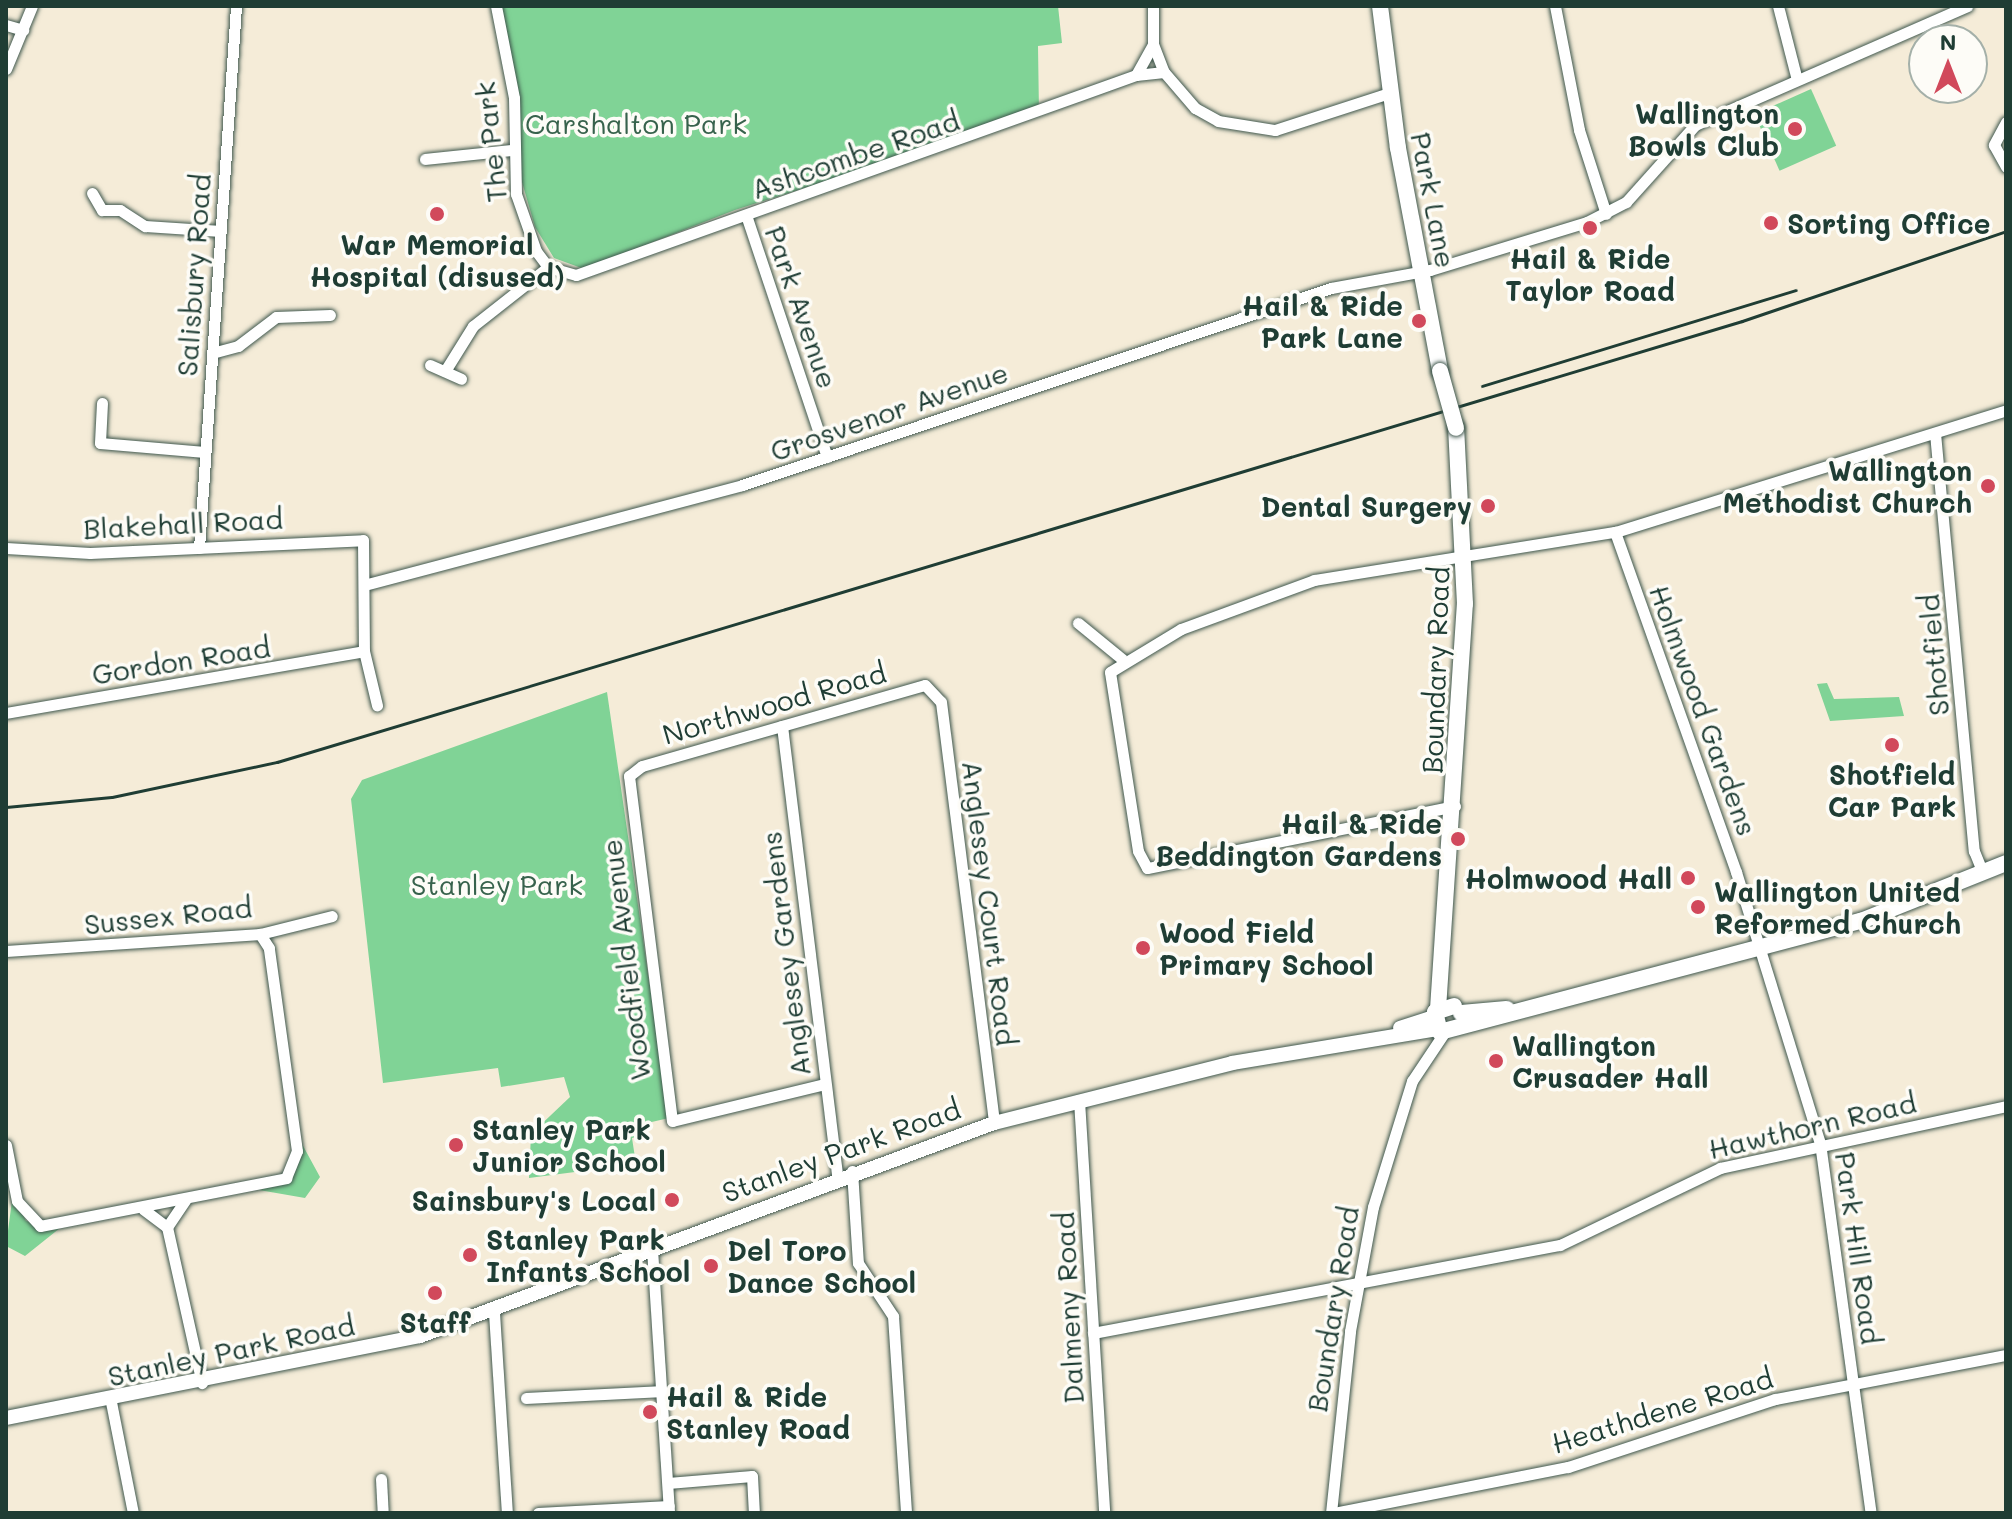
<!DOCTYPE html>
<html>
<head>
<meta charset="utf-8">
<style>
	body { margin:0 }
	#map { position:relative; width:2012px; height:1519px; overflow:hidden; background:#f5ecd8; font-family:Mali,sans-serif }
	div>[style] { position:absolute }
	.green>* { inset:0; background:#80d396; transform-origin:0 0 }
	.roads { filter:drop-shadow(0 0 2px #3f574d) drop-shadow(0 0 2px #3f574d) }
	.minor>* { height:11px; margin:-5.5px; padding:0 5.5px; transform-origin:5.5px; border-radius:5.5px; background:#fff }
	.tertiary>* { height:14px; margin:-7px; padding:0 7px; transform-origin:7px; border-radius:7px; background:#fff }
	.secondary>* { height:16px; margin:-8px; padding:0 8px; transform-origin:8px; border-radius:8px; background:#fff }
	.rail>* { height:3px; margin:-1.5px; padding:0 1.5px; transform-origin:1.5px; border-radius:1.5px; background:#1f3d34 }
	.bridges { filter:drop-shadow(0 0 2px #3f574d) drop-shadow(0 0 2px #3f574d) }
	.secondary-bridge>* { height:16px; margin:-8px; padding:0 8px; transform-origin:8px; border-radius:8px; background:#fff }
	.dots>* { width:22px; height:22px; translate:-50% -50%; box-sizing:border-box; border:4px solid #fdfcf7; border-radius:50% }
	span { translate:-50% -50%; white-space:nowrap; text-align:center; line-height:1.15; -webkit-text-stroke:7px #fdfcf7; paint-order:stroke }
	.poi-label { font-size:28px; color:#1f3d34; font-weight:700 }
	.right { translate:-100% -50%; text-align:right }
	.left { translate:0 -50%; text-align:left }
	.park-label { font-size:28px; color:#37624c }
	.street-label { font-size:28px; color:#1f3d34 }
	.frame { position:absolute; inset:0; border:8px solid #1f3d34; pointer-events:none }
	.north { position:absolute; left:1908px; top:24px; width:80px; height:80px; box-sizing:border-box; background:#fdfcf7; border:2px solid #a4b0a9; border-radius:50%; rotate:0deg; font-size:22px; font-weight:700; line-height:32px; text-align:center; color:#1f3d34 }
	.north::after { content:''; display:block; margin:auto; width:28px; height:36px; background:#d1495b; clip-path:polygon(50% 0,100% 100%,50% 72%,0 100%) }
</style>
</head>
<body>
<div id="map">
	<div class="green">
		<div style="clip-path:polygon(498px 6px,1058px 6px,1062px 43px,1038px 46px,1039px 113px,735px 210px,584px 269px,554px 258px,535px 227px,513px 151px,518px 114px)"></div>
		<div style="left:1811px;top:89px;width:62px;height:62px;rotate:66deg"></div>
		<div style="clip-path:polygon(1827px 683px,1834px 699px,1899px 697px,1904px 716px,1830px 721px,1817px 684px)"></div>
		<div style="clip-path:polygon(607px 692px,669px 1118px,643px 1124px,645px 1135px,632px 1138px,636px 1164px,529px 1178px,531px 1134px,570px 1097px,564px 1077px,501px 1087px,498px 1068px,383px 1083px,351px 799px,362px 780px)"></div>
		<div style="clip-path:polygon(296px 1133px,320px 1177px,305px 1198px,259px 1190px,284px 1182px,297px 1168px)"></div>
		<div style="clip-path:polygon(13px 1193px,26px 1221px,60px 1228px,25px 1256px,6px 1246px)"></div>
	</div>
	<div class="roads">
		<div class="minor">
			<div style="left:496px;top:6px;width:94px;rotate:78.9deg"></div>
			<div style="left:514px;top:98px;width:96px;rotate:88.8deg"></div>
			<div style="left:516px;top:194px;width:60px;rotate:70.7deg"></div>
			<div style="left:536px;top:251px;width:20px;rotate:53deg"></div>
			<div style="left:548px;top:267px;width:29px;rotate:16deg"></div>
			<div style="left:576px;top:275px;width:595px;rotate:-19.65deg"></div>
			<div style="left:1136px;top:75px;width:28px;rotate:-6deg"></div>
			<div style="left:1153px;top:6px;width:38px;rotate:90deg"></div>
			<div style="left:1153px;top:44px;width:30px;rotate:69deg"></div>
			<div style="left:1164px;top:72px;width:48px;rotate:49.3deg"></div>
			<div style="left:1195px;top:108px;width:26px;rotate:29deg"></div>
			<div style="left:1218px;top:121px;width:58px;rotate:9deg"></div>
			<div style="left:1275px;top:130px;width:120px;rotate:-18deg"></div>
			<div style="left:1555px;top:6px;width:126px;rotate:79deg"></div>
			<div style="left:1579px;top:130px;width:88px;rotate:72.2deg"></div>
			<div style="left:1778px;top:6px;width:76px;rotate:75.6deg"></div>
			<div style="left:6px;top:25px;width:18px;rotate:16deg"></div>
			<div style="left:6px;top:69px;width:68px;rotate:-67.6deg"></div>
			<div style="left:1136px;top:75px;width:35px;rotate:-61deg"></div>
			<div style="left:2006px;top:122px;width:26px;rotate:118deg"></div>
			<div style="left:1994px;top:145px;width:25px;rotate:61deg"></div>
			<div style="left:425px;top:159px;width:86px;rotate:-6deg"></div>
			<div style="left:92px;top:193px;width:20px;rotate:60deg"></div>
			<div style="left:102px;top:210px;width:18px"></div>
			<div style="left:120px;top:210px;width:30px;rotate:33deg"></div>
			<div style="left:145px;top:226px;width:76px;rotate:3.8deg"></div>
			<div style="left:747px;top:218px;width:252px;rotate:71.5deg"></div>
			<div style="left:212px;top:353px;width:27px;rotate:-15deg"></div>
			<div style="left:238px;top:346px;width:48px;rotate:-37.3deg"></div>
			<div style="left:276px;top:317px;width:54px;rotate:-2.1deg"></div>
			<div style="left:430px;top:365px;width:34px;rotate:24deg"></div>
			<div style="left:445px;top:371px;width:53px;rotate:-58.1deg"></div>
			<div style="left:473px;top:326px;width:95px;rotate:-38.2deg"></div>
			<div style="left:102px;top:403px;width:40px;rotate:92.9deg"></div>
			<div style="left:100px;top:443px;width:105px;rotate:4.9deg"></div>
			<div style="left:1935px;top:433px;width:420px;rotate:84.7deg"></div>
			<div style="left:1974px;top:851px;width:24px;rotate:68deg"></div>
			<div style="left:1615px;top:532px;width:361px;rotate:70.4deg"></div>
			<div style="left:1736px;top:872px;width:284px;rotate:72.8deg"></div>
			<div style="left:1820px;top:1143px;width:373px;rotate:82.2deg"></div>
			<div style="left:6px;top:548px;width:84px;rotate:3.4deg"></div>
			<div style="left:90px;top:553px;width:273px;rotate:-2.7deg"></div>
			<div style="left:363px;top:540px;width:111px;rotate:89.5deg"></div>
			<div style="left:364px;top:651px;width:56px;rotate:76.5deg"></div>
			<div style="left:199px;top:548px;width:543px;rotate:-86.09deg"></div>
			<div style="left:368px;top:584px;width:387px;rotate:-14.8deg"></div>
			<div style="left:742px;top:485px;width:621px;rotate:-18.49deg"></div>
			<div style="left:1331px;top:288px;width:101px;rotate:-10.3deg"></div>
			<div style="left:1430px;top:270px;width:164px;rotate:-17deg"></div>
			<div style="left:1587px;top:222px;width:44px;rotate:-27.1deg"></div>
			<div style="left:1626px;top:202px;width:103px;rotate:-48.1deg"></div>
			<div style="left:1695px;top:125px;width:297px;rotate:-23.6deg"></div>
			<div style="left:1078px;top:623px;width:57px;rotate:39.3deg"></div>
			<div style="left:6px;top:713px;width:363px;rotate:-9.8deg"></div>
			<div style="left:782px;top:726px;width:453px;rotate:83deg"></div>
			<div style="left:1455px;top:806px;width:314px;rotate:168.6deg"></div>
			<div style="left:1147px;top:868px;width:19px;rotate:-118deg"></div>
			<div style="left:1138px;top:851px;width:181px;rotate:-98.9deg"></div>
			<div style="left:1110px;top:672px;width:83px;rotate:-31.2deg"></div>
			<div style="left:1181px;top:629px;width:142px;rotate:-20.2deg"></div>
			<div style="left:1314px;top:580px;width:305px;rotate:-9.1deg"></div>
			<div style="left:1615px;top:532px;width:410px;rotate:-17.3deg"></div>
			<div style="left:6px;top:951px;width:255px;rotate:-3.8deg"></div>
			<div style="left:260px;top:934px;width:74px;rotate:-14deg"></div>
			<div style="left:825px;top:1084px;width:157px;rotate:166.4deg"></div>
			<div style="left:672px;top:1121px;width:348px;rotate:-97.1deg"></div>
			<div style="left:629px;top:776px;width:16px;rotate:-38deg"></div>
			<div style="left:642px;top:766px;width:294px;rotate:-16deg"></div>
			<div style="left:925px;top:685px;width:23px;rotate:47deg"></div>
			<div style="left:941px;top:702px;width:424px;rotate:82.8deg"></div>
			<div style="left:1079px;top:1100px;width:414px;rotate:86.5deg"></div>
			<div style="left:6px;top:1145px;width:57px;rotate:78.9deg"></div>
			<div style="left:17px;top:1201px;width:34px;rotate:47deg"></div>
			<div style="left:40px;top:1226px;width:251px;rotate:-11deg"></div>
			<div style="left:286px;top:1178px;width:29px;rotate:-68deg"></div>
			<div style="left:297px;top:1151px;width:205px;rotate:-97.9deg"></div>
			<div style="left:269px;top:948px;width:17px;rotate:-123deg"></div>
			<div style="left:852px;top:1171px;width:92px;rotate:86.3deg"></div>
			<div style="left:858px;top:1263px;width:64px;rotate:56.6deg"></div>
			<div style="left:893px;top:1316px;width:197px;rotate:86.2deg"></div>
			<div style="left:186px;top:1199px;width:34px;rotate:124deg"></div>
			<div style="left:167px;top:1227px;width:160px;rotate:77.4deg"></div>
			<div style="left:143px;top:1209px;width:30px;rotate:37deg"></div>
			<div style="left:652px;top:1249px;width:265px;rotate:86.3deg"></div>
			<div style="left:494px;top:1313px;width:200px;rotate:86.3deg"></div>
			<div style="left:1093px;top:1333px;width:475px;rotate:-10.7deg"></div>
			<div style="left:1560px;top:1245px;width:178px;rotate:-25.7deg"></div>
			<div style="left:1720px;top:1168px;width:293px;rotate:-12.2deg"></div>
			<div style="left:526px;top:1398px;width:137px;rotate:-2.9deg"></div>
			<div style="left:111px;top:1402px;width:113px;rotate:78.8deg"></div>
			<div style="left:381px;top:1479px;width:34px;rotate:87deg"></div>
			<div style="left:668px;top:1483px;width:84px;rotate:-4.8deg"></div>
			<div style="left:752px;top:1476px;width:37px;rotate:87deg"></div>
			<div style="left:538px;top:1513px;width:131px;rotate:-3.1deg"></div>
			<div style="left:1331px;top:1513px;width:183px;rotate:-84deg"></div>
			<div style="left:1350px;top:1331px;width:126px;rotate:-79.5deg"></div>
			<div style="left:1373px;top:1207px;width:132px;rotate:-72.8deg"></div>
			<div style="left:1412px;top:1081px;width:58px;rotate:-56.3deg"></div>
			<div style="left:1333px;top:1513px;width:239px;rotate:-11.1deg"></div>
			<div style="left:1568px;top:1467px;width:218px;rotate:-18.2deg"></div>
			<div style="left:1775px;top:1399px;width:235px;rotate:-10.8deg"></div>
		</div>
		<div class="tertiary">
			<div style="left:1400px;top:1028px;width:35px;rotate:-18deg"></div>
			<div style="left:6px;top:1418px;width:422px;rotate:-11.2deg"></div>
			<div style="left:420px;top:1336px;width:612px;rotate:-20.36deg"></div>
			<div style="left:994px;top:1123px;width:245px;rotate:-14.1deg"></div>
			<div style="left:1232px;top:1063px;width:208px;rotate:-9.4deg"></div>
		</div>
		<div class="secondary">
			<div style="left:1380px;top:6px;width:143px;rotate:82.8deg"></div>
			<div style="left:1398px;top:148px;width:227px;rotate:79.3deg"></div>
			<div style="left:1454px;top:1006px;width:20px;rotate:162deg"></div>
			<div style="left:1435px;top:1012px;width:21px;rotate:76deg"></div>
			<div style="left:1440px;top:1032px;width:435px;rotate:-14.8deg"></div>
			<div style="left:1861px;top:921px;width:156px;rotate:-21.8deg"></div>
			<div style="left:1438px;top:1009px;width:406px;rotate:-86.2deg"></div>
			<div style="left:1465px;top:604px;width:176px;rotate:-92.9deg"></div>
			<div style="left:1461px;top:1013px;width:46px;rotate:-5deg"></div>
		</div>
	</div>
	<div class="rail">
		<div style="left:1482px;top:386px;width:328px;rotate:-17deg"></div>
		<div style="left:6px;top:807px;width:106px;rotate:-5.4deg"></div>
		<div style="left:112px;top:797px;width:169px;rotate:-12deg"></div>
		<div style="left:277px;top:762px;width:1530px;rotate:-16.75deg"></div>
		<div style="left:1742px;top:321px;width:279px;rotate:-18.8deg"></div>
	</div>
	<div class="bridges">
		<div class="secondary-bridge">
			<div style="left:1440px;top:371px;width:59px;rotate:74.3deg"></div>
		</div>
	</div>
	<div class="dots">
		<div style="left:1795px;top:129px;background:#d1495b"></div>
		<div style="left:437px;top:214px;background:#d1495b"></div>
		<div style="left:1771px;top:223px;background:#d1495b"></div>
		<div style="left:1590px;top:228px;background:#d1495b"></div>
		<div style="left:1419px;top:321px;background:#d1495b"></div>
		<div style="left:1988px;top:486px;background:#d1495b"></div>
		<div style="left:1488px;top:506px;background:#d1495b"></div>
		<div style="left:1892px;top:745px;background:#d1495b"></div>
		<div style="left:1458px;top:839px;background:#d1495b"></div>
		<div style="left:1688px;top:878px;background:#d1495b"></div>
		<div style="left:1698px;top:907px;background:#d1495b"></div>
		<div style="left:1143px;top:948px;background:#d1495b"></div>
		<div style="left:1496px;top:1061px;background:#d1495b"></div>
		<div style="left:456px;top:1145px;background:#d1495b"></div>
		<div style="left:672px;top:1200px;background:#d1495b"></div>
		<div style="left:470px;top:1255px;background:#d1495b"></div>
		<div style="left:711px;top:1266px;background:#d1495b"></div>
		<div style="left:435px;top:1293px;background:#d1495b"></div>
		<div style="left:650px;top:1412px;background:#d1495b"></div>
	</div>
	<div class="poi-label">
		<span class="right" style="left:1779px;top:129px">Wallington<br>Bowls Club</span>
		<span class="left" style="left:1787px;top:223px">Sorting Office</span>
		<span style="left:437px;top:260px">War Memorial<br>Hospital (disused)</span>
		<span style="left:1590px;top:274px">Hail &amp; Ride<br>Taylor Road</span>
		<span class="right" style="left:1403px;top:321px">Hail &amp; Ride<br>Park Lane</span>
		<span class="right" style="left:1972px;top:486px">Wallington<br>Methodist Church</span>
		<span class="right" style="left:1472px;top:506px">Dental Surgery</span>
		<span style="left:1892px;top:790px">Shotfield<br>Car Park</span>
		<span class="right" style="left:1442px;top:839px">Hail &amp; Ride<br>Beddington Gardens</span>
		<span class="right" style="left:1672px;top:878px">Holmwood Hall</span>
		<span class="left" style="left:1714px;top:907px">Wallington United<br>Reformed Church</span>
		<span class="left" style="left:1159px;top:948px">Wood Field<br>Primary School</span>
		<span class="left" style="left:1512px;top:1061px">Wallington<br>Crusader Hall</span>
		<span class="left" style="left:472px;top:1145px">Stanley Park<br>Junior School</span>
		<span class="right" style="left:656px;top:1200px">Sainsbury's Local</span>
		<span class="left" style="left:486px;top:1255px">Stanley Park<br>Infants School</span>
		<span class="left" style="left:727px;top:1266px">Del Toro<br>Dance School</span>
		<span style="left:435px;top:1322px">Staff</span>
		<span class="left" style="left:666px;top:1412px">Hail &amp; Ride<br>Stanley Road</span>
	</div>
	<div class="park-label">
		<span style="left:636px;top:123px">Carshalton Park</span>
		<span style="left:497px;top:884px">Stanley Park</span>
	</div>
	<div class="street-label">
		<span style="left:490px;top:142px;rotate:-96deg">The Park</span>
		<span style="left:855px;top:154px;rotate:-19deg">Ashcombe Road</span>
		<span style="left:1434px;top:200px;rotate:79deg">Park Lane</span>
		<span style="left:193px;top:275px;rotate:-86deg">Salisbury Road</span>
		<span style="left:802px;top:307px;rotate:71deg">Park Avenue</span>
		<span style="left:889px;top:411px;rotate:-19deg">Grosvenor Avenue</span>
		<span style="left:183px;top:523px;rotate:-3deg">Blakehall Road</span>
		<span style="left:1933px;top:655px;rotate:-95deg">Shotfield</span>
		<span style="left:181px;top:660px;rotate:-9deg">Gordon Road</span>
		<span style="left:1435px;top:670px;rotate:-88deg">Boundary Road</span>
		<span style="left:774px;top:703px;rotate:-16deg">Northwood Road</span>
		<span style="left:1704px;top:710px;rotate:70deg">Holmwood Gardens</span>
		<span style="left:990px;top:903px;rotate:83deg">Anglesey Court Road</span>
		<span style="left:168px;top:915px;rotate:-6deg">Sussex Road</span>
		<span style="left:785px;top:954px;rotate:-97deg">Anglesey Gardens</span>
		<span style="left:625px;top:960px;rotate:-97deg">Woodfield Avenue</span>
		<span style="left:1812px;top:1125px;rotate:-13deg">Hawthorn Road</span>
		<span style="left:841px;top:1150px;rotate:-20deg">Stanley Park Road</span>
		<span style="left:1859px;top:1248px;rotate:82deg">Park Hill Road</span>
		<span style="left:1068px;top:1308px;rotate:-93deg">Dalmeny Road</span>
		<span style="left:1332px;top:1309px;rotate:-81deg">Boundary Road</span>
		<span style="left:231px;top:1350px;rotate:-12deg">Stanley Park Road</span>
		<span style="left:1662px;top:1410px;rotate:-17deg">Heathdene Road</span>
	</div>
	<div class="frame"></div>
	<div class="north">N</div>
</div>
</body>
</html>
